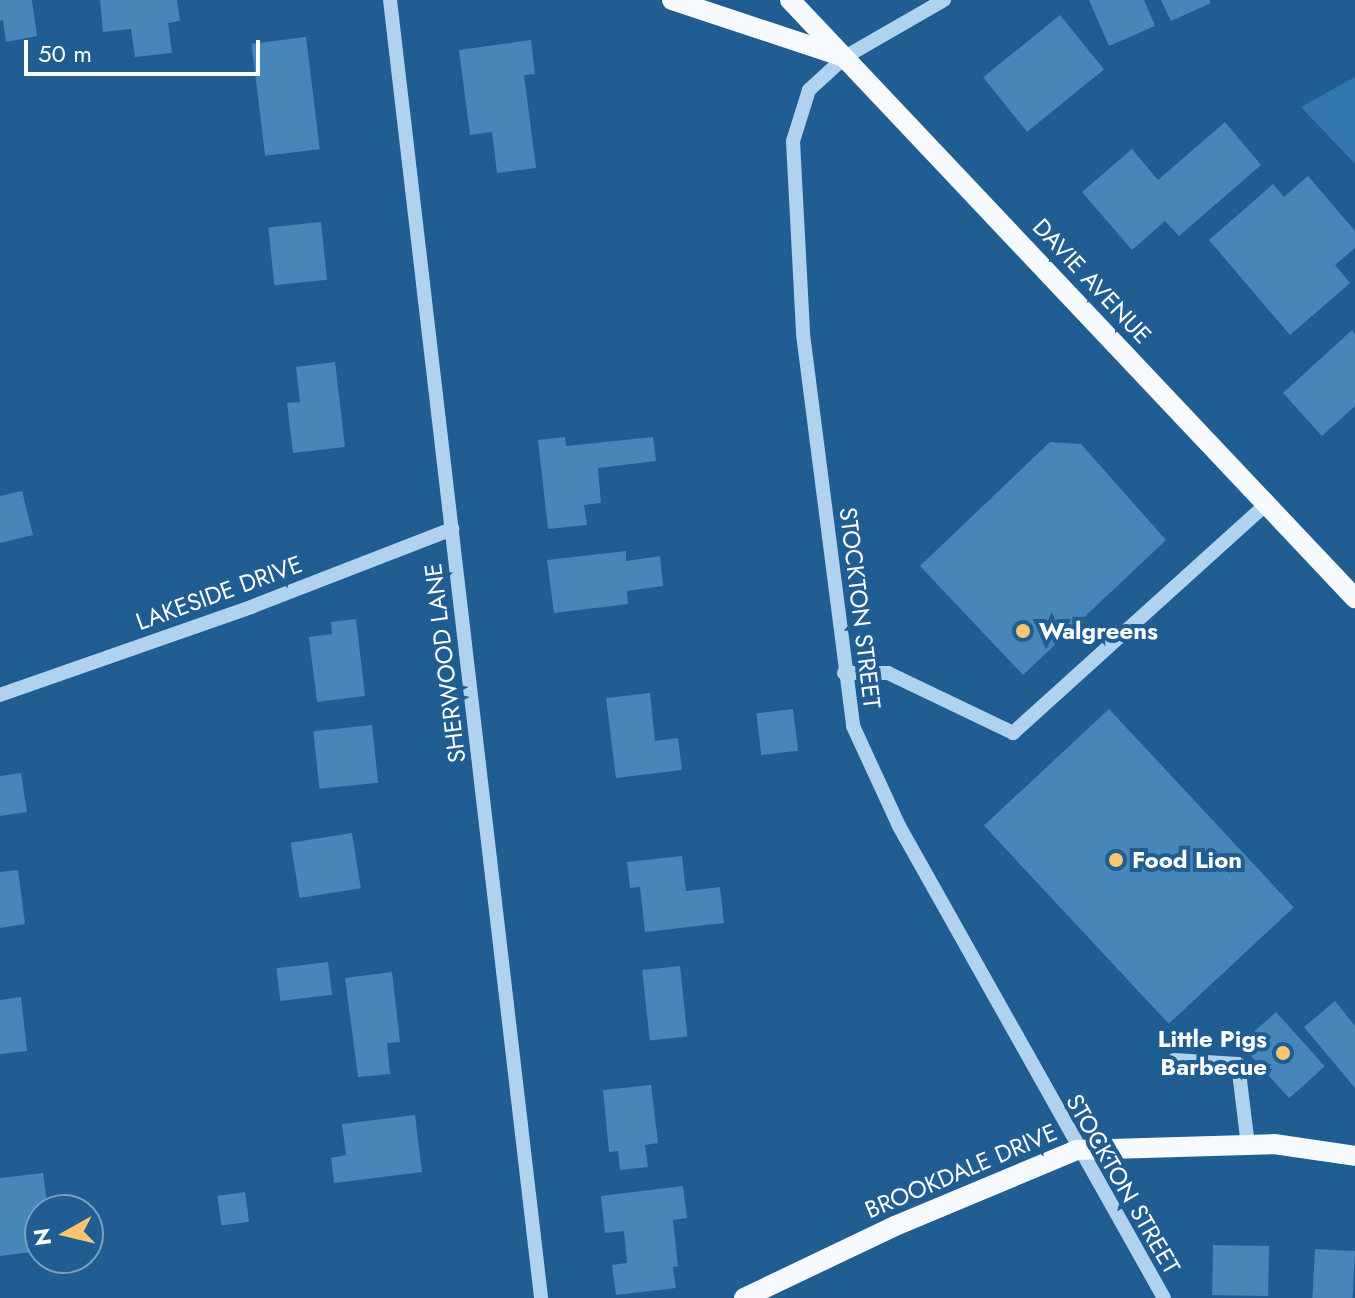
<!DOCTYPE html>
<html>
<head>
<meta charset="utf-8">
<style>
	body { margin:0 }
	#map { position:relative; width:1355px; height:1298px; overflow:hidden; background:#1f5d92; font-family:Jost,sans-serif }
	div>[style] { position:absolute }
	.green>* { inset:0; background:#3277b0 }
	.building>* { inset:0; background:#4786b9; transform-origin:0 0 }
	.minor>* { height:14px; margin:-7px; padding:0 7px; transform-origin:7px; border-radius:7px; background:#b0d2ee }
	.major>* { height:20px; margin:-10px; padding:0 10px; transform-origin:10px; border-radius:10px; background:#f7fbff }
	.dots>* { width:22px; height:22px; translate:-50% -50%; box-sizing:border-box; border:4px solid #1f5d92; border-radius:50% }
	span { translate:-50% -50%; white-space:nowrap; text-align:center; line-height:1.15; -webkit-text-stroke:8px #1f5d92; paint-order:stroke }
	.street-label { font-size:24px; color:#fff }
	.poi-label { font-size:24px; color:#fff; font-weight:700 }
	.left { translate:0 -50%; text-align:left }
	.right { translate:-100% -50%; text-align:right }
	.north { position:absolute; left:24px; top:1194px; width:80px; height:80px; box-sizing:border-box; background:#1f5d92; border:2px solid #799ebe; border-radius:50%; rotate:262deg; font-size:22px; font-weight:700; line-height:32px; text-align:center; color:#fff }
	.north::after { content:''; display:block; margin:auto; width:28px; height:36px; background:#fcc570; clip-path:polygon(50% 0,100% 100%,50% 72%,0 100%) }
	.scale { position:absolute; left:24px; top:40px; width:236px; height:36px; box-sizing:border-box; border:4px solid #fff; border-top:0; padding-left:10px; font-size:24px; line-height:28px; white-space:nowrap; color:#fff; -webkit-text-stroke:6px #1f5d92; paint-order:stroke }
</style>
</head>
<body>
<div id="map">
	<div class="green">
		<div style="clip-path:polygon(1355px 77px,1355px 164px,1301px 107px)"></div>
	</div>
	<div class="building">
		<div style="clip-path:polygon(0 0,32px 0,37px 36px,6px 42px,3px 20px,0 21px)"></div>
		<div style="clip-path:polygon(100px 0,177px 0,180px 21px,168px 23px,172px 53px,135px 57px,131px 29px,103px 32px)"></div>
		<div style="clip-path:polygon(1089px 0,1144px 0,1155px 26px,1109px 46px)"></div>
		<div style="clip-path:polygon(1161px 0,1209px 0,1211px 3px,1171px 21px)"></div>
		<div style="left:1060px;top:15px;width:70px;height:99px;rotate:51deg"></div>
		<div style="left:306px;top:37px;width:113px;height:55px;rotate:83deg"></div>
		<div style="clip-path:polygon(531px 40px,535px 74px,524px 75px,536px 168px,497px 173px,492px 132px,470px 135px,459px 50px)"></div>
		<div style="clip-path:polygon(1225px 122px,1261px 165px,1179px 236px,1165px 221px,1132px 250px,1082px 192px,1132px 149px,1158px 180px)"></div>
		<div style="clip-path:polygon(1308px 176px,1355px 231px,1355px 248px,1335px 265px,1350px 283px,1290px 335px,1209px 240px,1273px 184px,1284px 197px)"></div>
		<div style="left:321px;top:222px;width:58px;height:53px;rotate:84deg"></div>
		<div style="clip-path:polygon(1352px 330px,1355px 334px,1355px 406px,1322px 436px,1283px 393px)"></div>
		<div style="clip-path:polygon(335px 362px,345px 447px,293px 453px,287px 403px,300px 402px,296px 367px)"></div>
		<div style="clip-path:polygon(565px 437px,566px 446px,653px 437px,656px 461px,598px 468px,601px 503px,584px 505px,587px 525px,548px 529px,538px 440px)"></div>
		<div style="clip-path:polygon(1050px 442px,1081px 444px,1166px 540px,1023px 675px,920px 566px)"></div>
		<div style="clip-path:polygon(22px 491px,33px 535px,0 543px,0 496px)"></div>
		<div style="clip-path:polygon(626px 551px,626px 561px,660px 556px,663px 586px,627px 591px,628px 604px,554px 613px,547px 560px)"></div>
		<div style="clip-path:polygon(356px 619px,365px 696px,317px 702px,309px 637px,332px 634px,331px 622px)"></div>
		<div style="clip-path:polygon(650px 693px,655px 741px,678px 738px,682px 770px,616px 778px,606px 698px)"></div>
		<div style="left:793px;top:709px;width:42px;height:37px;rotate:83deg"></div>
		<div style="left:1109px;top:709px;width:271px;height:171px;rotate:47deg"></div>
		<div style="left:372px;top:725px;width:58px;height:59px;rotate:84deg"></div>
		<div style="clip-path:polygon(21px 773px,27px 812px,0 816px,0 776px)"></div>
		<div style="left:352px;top:833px;width:56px;height:62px;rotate:81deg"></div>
		<div style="clip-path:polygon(682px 856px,686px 891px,720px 887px,724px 923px,645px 932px,640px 887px,630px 888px,627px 862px)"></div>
		<div style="clip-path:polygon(18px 870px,25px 924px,0 928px,0 872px)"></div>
		<div style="left:328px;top:962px;width:33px;height:52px;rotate:83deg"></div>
		<div style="left:680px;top:966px;width:71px;height:38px;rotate:84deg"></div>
		<div style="clip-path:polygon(392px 972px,400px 1042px,387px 1043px,390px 1074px,358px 1077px,345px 978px)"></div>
		<div style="clip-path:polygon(21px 997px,27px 1051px,0 1054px,0 1000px)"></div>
		<div style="clip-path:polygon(1335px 1001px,1355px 1026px,1355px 1088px,1304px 1027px)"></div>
		<div style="left:1276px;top:1012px;width:73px;height:48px;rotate:48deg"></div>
		<div style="clip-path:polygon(651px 1085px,658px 1143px,645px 1145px,648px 1167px,620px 1170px,618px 1151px,609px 1152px,603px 1090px)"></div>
		<div style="clip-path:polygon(415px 1115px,422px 1172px,334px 1183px,331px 1158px,346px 1155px,342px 1124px)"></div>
		<div style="clip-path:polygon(43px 1173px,48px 1210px,40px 1210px,40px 1251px,0 1256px,0 1178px)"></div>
		<div style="clip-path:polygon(683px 1186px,687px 1218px,673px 1220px,678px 1266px,673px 1267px,676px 1288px,616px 1295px,612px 1265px,627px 1263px,624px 1231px,605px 1233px,601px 1196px)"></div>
		<div style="left:245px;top:1192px;width:30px;height:28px;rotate:82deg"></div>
		<div style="left:1213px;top:1245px;width:56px;height:50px;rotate:1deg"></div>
		<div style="left:1315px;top:1249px;width:40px;height:49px;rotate:3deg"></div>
	</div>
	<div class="minor">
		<div style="left:390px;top:0;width:1307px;rotate:83.36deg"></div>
		<div style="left:944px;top:0;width:114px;rotate:150.1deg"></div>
		<div style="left:845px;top:57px;width:49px;rotate:137.5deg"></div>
		<div style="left:809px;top:90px;width:53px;rotate:107.4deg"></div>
		<div style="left:793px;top:141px;width:193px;rotate:87deg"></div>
		<div style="left:803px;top:334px;width:395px;rotate:82.7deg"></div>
		<div style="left:853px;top:726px;width:110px;rotate:65.3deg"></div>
		<div style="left:899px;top:826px;width:541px;rotate:60.69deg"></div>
		<div style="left:844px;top:673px;width:44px"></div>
		<div style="left:888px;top:673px;width:139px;rotate:25.6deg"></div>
		<div style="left:1013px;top:733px;width:341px;rotate:-42.1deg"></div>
		<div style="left:0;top:695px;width:266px;rotate:-19.3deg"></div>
		<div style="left:251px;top:607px;width:216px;rotate:-21.2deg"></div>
		<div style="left:1174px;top:1060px;width:64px;rotate:3.6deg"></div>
		<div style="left:1238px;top:1064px;width:82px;rotate:83deg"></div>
	</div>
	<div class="major">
		<div style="left:672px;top:0;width:178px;rotate:18.3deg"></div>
		<div style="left:790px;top:0;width:823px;rotate:46.63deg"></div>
		<div style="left:744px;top:1298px;width:167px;rotate:-25.5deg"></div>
		<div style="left:895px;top:1226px;width:197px;rotate:-22.7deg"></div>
		<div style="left:1077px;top:1150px;width:197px;rotate:-1.7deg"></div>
		<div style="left:1274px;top:1144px;width:82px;rotate:8.4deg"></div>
	</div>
	<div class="dots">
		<div style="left:1023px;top:631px;background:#fcc570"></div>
		<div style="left:1116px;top:860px;background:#fcc570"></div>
		<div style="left:1283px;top:1053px;background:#fcc570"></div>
	</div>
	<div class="street-label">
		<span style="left:1092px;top:281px;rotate:47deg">DAVIE AVENUE</span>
		<span style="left:219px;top:593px;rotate:-20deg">LAKESIDE DRIVE</span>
		<span style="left:860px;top:608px;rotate:83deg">STOCKTON STREET</span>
		<span style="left:445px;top:663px;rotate:-97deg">SHERWOOD LANE</span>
		<span style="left:961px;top:1171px;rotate:-23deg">BROOKDALE DRIVE</span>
		<span style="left:1123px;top:1184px;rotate:60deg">STOCKTON STREET</span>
	</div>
	<div class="poi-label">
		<span class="left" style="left:1039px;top:631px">Walgreens</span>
		<span class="left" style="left:1132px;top:860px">Food Lion</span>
		<span class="right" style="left:1267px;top:1053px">Little Pigs<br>Barbecue</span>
	</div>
	<div class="north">N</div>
	<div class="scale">50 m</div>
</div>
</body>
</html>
